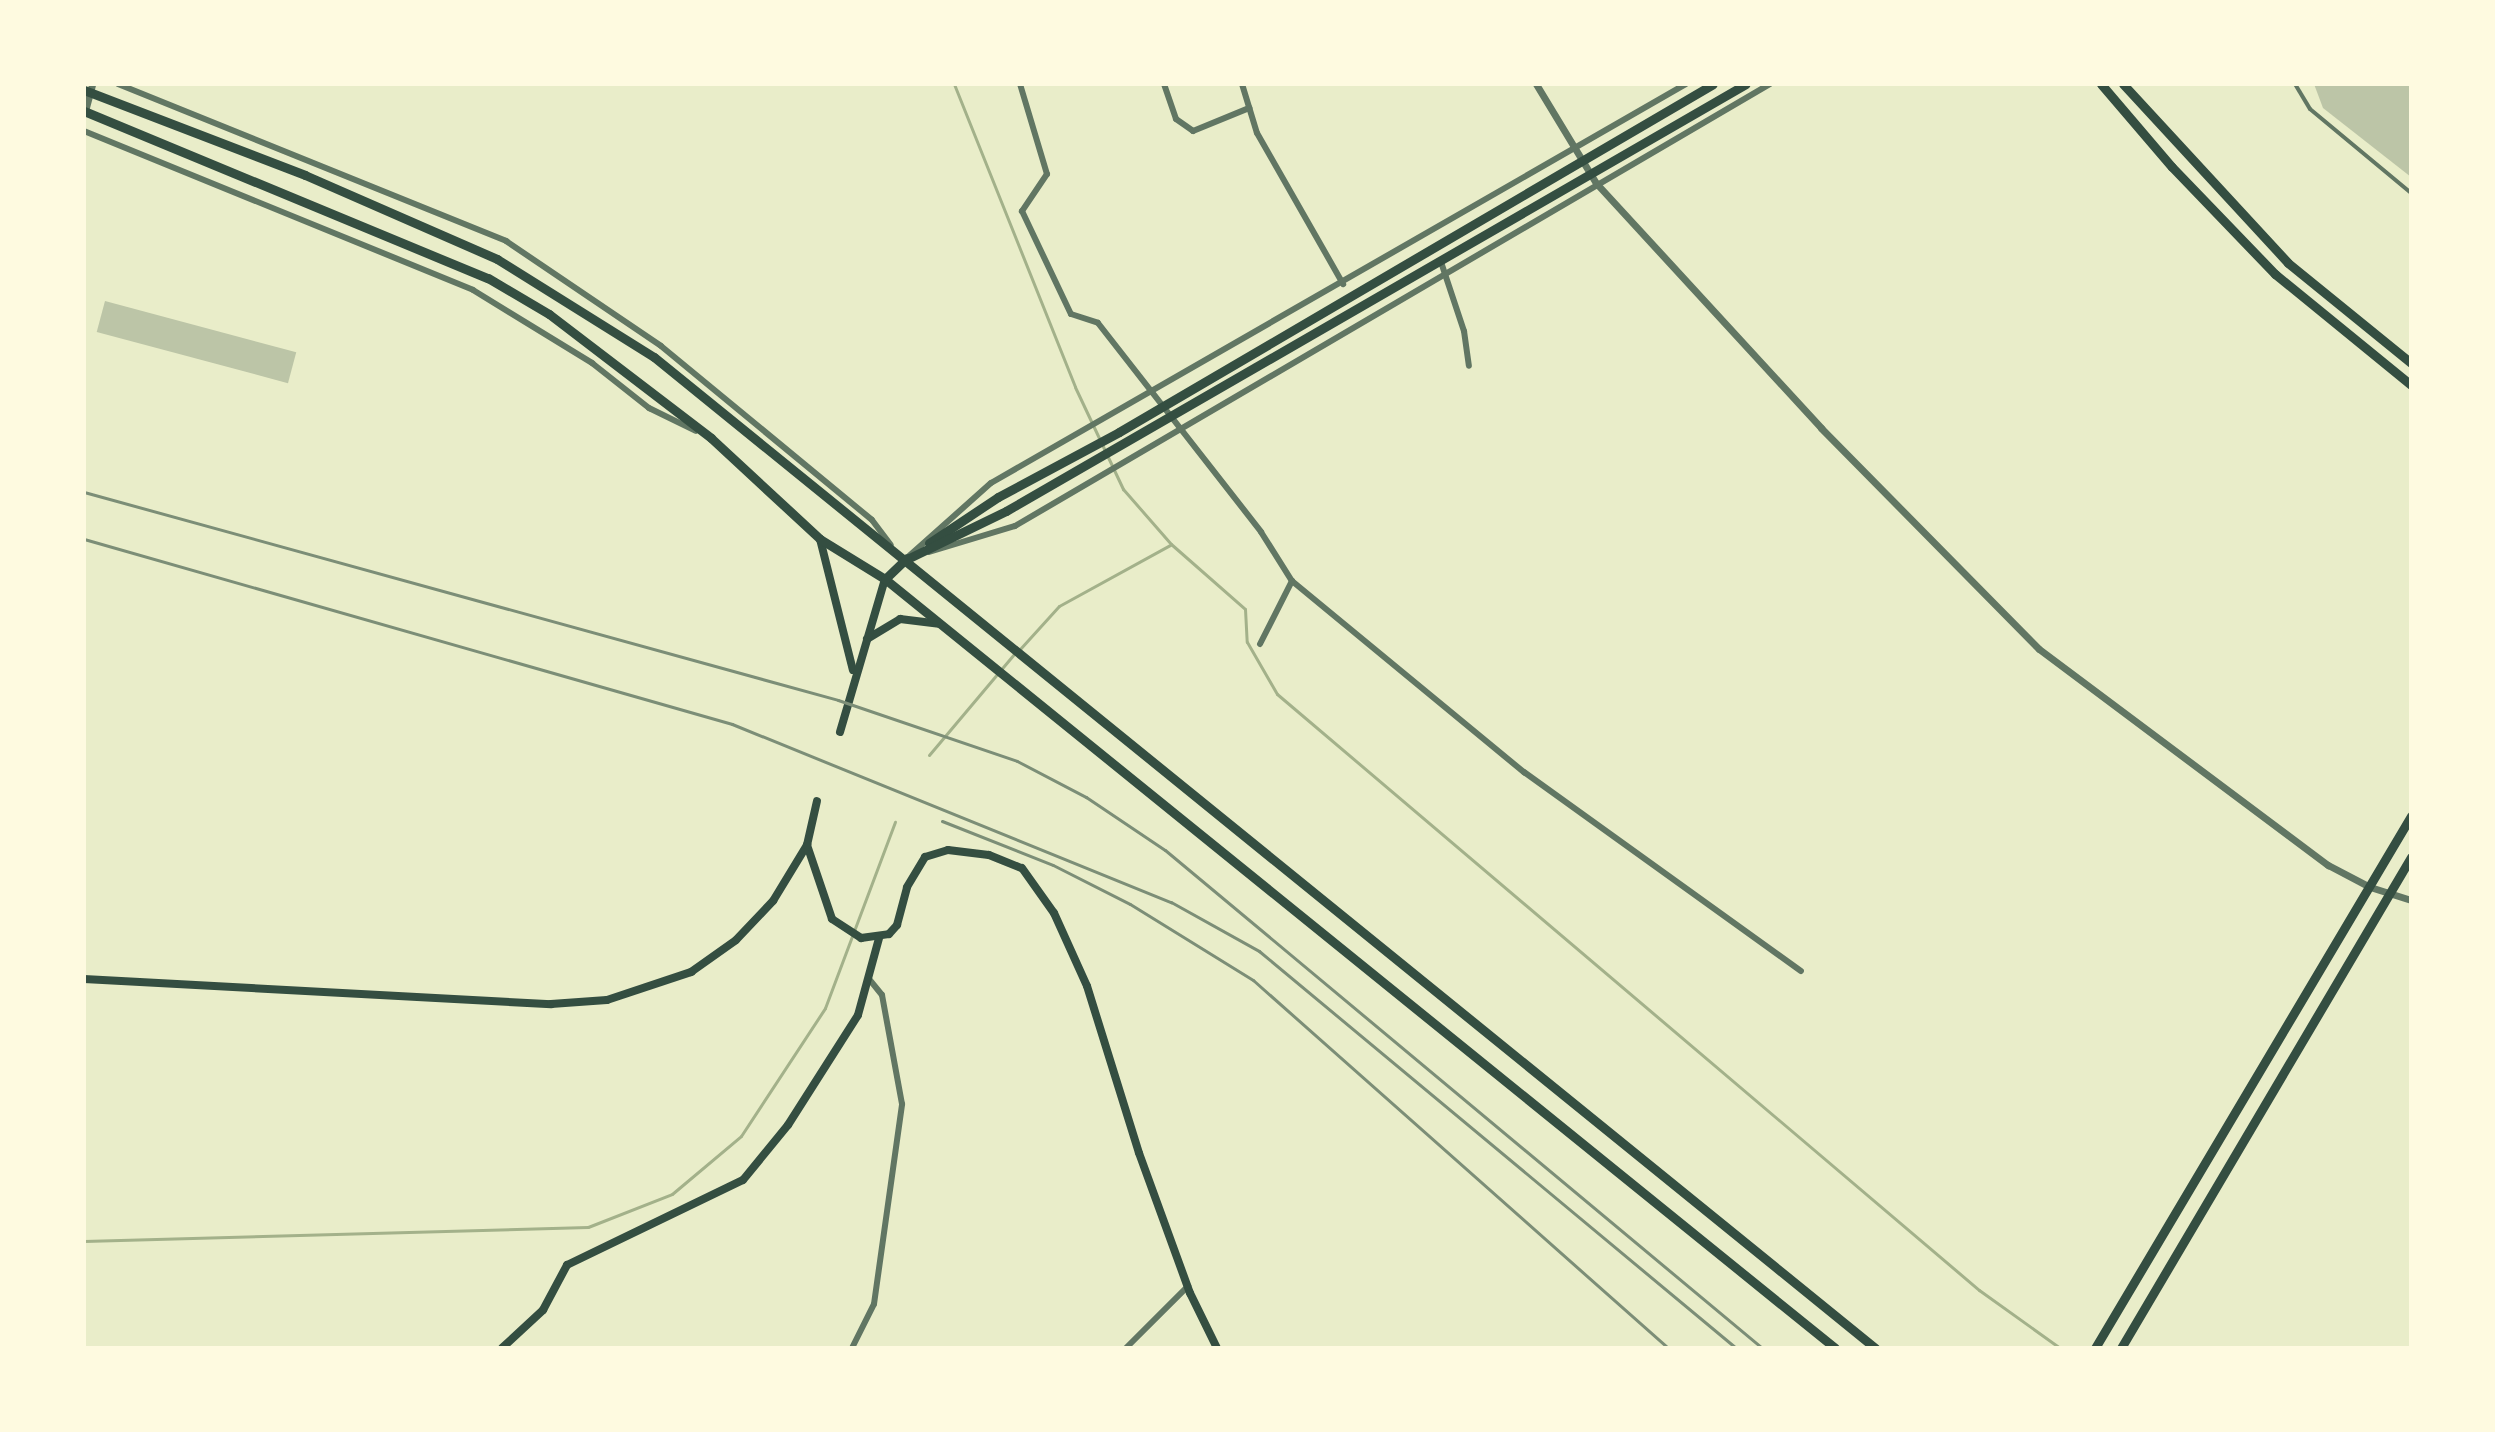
<!DOCTYPE html>
<html>
<head>
<meta charset="utf-8">
<style>
	body { margin:0 }
	#map { position:relative; width:2495px; height:1432px; overflow:hidden; background:#e9edc9; font-family:Quicksand,sans-serif }
	div>[style] { position:absolute }
	.stream>* { height:3px; margin:-1.5px; padding:0 1.5px; transform-origin:1.5px; border-radius:1.5px; background:#a3b18a }
	.building>* { inset:0; background:#bcc5a7; transform-origin:0 0 }
	.pedestrian>* { height:4px; margin:-2px; padding:0 2px; transform-origin:2px; border-radius:2px; background:#617663 }
	.minor>* { height:6px; margin:-3px; padding:0 3px; transform-origin:3px; border-radius:3px; background:#617663 }
	.tertiary>* { height:7px; margin:-3.5px; padding:0 3.5px; transform-origin:3.5px; border-radius:3.5px; background:#617663 }
	.secondary>* { height:8px; margin:-4px; padding:0 4px; transform-origin:4px; border-radius:4px; background:#344e41 }
	.primary>* { height:9px; margin:-4.5px; padding:0 4.5px; transform-origin:4.5px; border-radius:4.5px; background:#344e41 }
	.rail>* { height:3px; margin:-1.5px; padding:0 1.5px; transform-origin:1.5px; border-radius:1.5px; background:#7c8e77 }
	span { translate:-50% -50%; white-space:nowrap; text-align:center; line-height:1.15; -webkit-text-stroke:6px #fefae0; paint-order:stroke }
	.frame { position:absolute; inset:0; border:86px solid #fefae0; pointer-events:none }
</style>
</head>
<body>
<div id="map">
	<div class="stream">
		<div style="left:954px;top:84px;width:326px;rotate:68.2deg"></div>
		<div style="left:1075px;top:387px;width:113px;rotate:64.8deg"></div>
		<div style="left:1123px;top:489px;width:73px;rotate:48.9deg"></div>
		<div style="left:1171px;top:544px;width:98px;rotate:41.3deg"></div>
		<div style="left:1245px;top:609px;width:33px;rotate:87deg"></div>
		<div style="left:1247px;top:642px;width:60px;rotate:60deg"></div>
		<div style="left:1277px;top:694px;width:921px;rotate:40.33deg"></div>
		<div style="left:1979px;top:1290px;width:100px;rotate:35.6deg"></div>
		<div style="left:1020px;top:649px;width:58px;rotate:-47.8deg"></div>
		<div style="left:1059px;top:606px;width:127px;rotate:-28.8deg"></div>
		<div style="left:929px;top:755px;width:132px;rotate:-49.9deg"></div>
		<div style="left:84px;top:1241px;width:504px;rotate:-1.59deg"></div>
		<div style="left:588px;top:1227px;width:90px;rotate:-21.4deg"></div>
		<div style="left:672px;top:1194px;width:90px;rotate:-40deg"></div>
		<div style="left:741px;top:1136px;width:153px;rotate:-56.7deg"></div>
		<div style="left:825px;top:1008px;width:199px;rotate:-69.4deg"></div>
	</div>
	<div class="building">
		<div style="clip-path:polygon(2314px 84px,2411px 84px,2411px 177px,2323px 108px)"></div>
		<div style="left:105px;top:301px;width:198px;height:32px;rotate:15deg"></div>
	</div>
	<div class="pedestrian">
		<div style="left:2295px;top:84px;width:29px;rotate:59deg"></div>
		<div style="left:2310px;top:109px;width:131px;rotate:39.7deg"></div>
	</div>
	<div class="minor">
		<div style="left:118px;top:84px;width:419px;rotate:22deg"></div>
		<div style="left:506px;top:241px;width:187px;rotate:34.1deg"></div>
		<div style="left:661px;top:346px;width:273px;rotate:39.5deg"></div>
		<div style="left:872px;top:520px;width:31px;rotate:53deg"></div>
		<div style="left:1020px;top:84px;width:94px;rotate:73.3deg"></div>
		<div style="left:1047px;top:174px;width:45px;rotate:124deg"></div>
		<div style="left:1022px;top:211px;width:114px;rotate:64.6deg"></div>
		<div style="left:1071px;top:314px;width:28px;rotate:18deg"></div>
		<div style="left:1098px;top:323px;width:265px;rotate:52deg"></div>
		<div style="left:1261px;top:532px;width:58px;rotate:57.7deg"></div>
		<div style="left:1292px;top:581px;width:301px;rotate:39.5deg"></div>
		<div style="left:1524px;top:772px;width:341px;rotate:35.7deg"></div>
		<div style="left:1164px;top:84px;width:37px;rotate:71deg"></div>
		<div style="left:1176px;top:119px;width:21px;rotate:35deg"></div>
		<div style="left:1193px;top:131px;width:61px;rotate:-22.3deg"></div>
		<div style="left:1242px;top:84px;width:51px;rotate:73deg"></div>
		<div style="left:1257px;top:133px;width:174px;rotate:60.3deg"></div>
		<div style="left:84px;top:131px;width:420px;rotate:22.2deg"></div>
		<div style="left:473px;top:290px;width:140px;rotate:31.5deg"></div>
		<div style="left:592px;top:363px;width:73px;rotate:38.3deg"></div>
		<div style="left:649px;top:408px;width:52px;rotate:26.1deg"></div>
		<div style="left:1441px;top:262px;width:73px;rotate:71.6deg"></div>
		<div style="left:1464px;top:331px;width:35px;rotate:82deg"></div>
		<div style="left:929px;top:552px;width:90px;rotate:-16.8deg"></div>
		<div style="left:1015px;top:526px;width:875px;rotate:-30.35deg"></div>
		<div style="left:909px;top:556px;width:110px;rotate:-41.7deg"></div>
		<div style="left:991px;top:483px;width:801px;rotate:-29.86deg"></div>
		<div style="left:1260px;top:644px;width:71px;rotate:-63.1deg"></div>
		<div style="left:852px;top:1348px;width:49px;rotate:-63.4deg"></div>
		<div style="left:874px;top:1304px;width:202px;rotate:-82deg"></div>
		<div style="left:902px;top:1104px;width:111px;rotate:-100.4deg"></div>
		<div style="left:882px;top:995px;width:22px;rotate:-129deg"></div>
		<div style="left:1126px;top:1348px;width:88px;rotate:-45deg"></div>
	</div>
	<div class="tertiary">
		<div style="left:1536px;top:84px;width:116px;rotate:58.8deg"></div>
		<div style="left:1596px;top:183px;width:333px;rotate:47.4deg"></div>
		<div style="left:1821px;top:428px;width:310px;rotate:45.4deg"></div>
		<div style="left:2039px;top:649px;width:361px;rotate:36.8deg"></div>
		<div style="left:2328px;top:865px;width:47px;rotate:27.6deg"></div>
		<div style="left:2370px;top:887px;width:43px;rotate:17.6deg"></div>
		<div style="left:85px;top:111px;width:28px;rotate:-75deg"></div>
	</div>
	<div class="secondary">
		<div style="left:820px;top:539px;width:135px;rotate:75.9deg"></div>
		<div style="left:867px;top:639px;width:39px;rotate:-31deg"></div>
		<div style="left:900px;top:619px;width:39px;rotate:7deg"></div>
		<div style="left:840px;top:732px;width:159px;rotate:-73.6deg"></div>
		<div style="left:807px;top:845px;width:78px;rotate:71.3deg"></div>
		<div style="left:832px;top:919px;width:35px;rotate:33deg"></div>
		<div style="left:861px;top:938px;width:28px;rotate:-8deg"></div>
		<div style="left:889px;top:934px;width:12px;rotate:-48deg"></div>
		<div style="left:897px;top:925px;width:39px;rotate:-75deg"></div>
		<div style="left:907px;top:887px;width:35px;rotate:-59deg"></div>
		<div style="left:925px;top:857px;width:24px;rotate:-17deg"></div>
		<div style="left:948px;top:850px;width:41px;rotate:7deg"></div>
		<div style="left:989px;top:855px;width:35px;rotate:22deg"></div>
		<div style="left:1022px;top:868px;width:55px;rotate:54.6deg"></div>
		<div style="left:1054px;top:913px;width:80px;rotate:65.7deg"></div>
		<div style="left:1087px;top:986px;width:175px;rotate:72.7deg"></div>
		<div style="left:1139px;top:1153px;width:149px;rotate:70deg"></div>
		<div style="left:1190px;top:1293px;width:61px;rotate:63.9deg"></div>
		<div style="left:84px;top:979px;width:468px;rotate:3.1deg"></div>
		<div style="left:551px;top:1004px;width:56px;rotate:-4.1deg"></div>
		<div style="left:607px;top:1000px;width:89px;rotate:-18.4deg"></div>
		<div style="left:691px;top:972px;width:55px;rotate:-35.4deg"></div>
		<div style="left:736px;top:940px;width:54px;rotate:-46.5deg"></div>
		<div style="left:773px;top:901px;width:66px;rotate:-58.7deg"></div>
		<div style="left:807px;top:845px;width:45px;rotate:-77.2deg"></div>
		<div style="left:502px;top:1348px;width:56px;rotate:-42.8deg"></div>
		<div style="left:543px;top:1310px;width:51px;rotate:-61.9deg"></div>
		<div style="left:567px;top:1265px;width:195px;rotate:-25.8deg"></div>
		<div style="left:743px;top:1180px;width:71px;rotate:-50.7deg"></div>
		<div style="left:788px;top:1125px;width:130px;rotate:-57.5deg"></div>
		<div style="left:858px;top:1015px;width:80px;rotate:-74.7deg"></div>
	</div>
	<div class="primary">
		<div style="left:2101px;top:84px;width:109px;rotate:49.5deg"></div>
		<div style="left:2172px;top:167px;width:149px;rotate:46.1deg"></div>
		<div style="left:2275px;top:274px;width:176px;rotate:39.2deg"></div>
		<div style="left:2123px;top:84px;width:243px;rotate:47.3deg"></div>
		<div style="left:2288px;top:263px;width:159px;rotate:39.1deg"></div>
		<div style="left:84px;top:90px;width:237px;rotate:21deg"></div>
		<div style="left:305px;top:175px;width:210px;rotate:23.6deg"></div>
		<div style="left:497px;top:259px;width:185px;rotate:32deg"></div>
		<div style="left:654px;top:357px;width:1573px;rotate:39.06deg"></div>
		<div style="left:84px;top:111px;width:437px;rotate:22.5deg"></div>
		<div style="left:488px;top:278px;width:71px;rotate:30.5deg"></div>
		<div style="left:549px;top:314px;width:204px;rotate:37.4deg"></div>
		<div style="left:711px;top:438px;width:149px;rotate:42.8deg"></div>
		<div style="left:820px;top:539px;width:76px;rotate:31.6deg"></div>
		<div style="left:885px;top:579px;width:1222px;rotate:38.99deg"></div>
		<div style="left:929px;top:543px;width:83px;rotate:-33.7deg"></div>
		<div style="left:998px;top:497px;width:137px;rotate:-28.2deg"></div>
		<div style="left:1119px;top:432px;width:688px;rotate:-30.36deg"></div>
		<div style="left:903px;top:561px;width:114px;rotate:-25.9deg"></div>
		<div style="left:1006px;top:511px;width:854px;rotate:-29.99deg"></div>
		<div style="left:885px;top:579px;width:30px;rotate:-44deg"></div>
		<div style="left:2095px;top:1348px;width:619px;rotate:-59.29deg"></div>
		<div style="left:2121px;top:1348px;width:570px;rotate:-59.43deg"></div>
	</div>
	<div class="rail">
		<div style="left:84px;top:492px;width:782px;rotate:15.42deg"></div>
		<div style="left:838px;top:700px;width:189px;rotate:18.8deg"></div>
		<div style="left:1017px;top:761px;width:78px;rotate:27.6deg"></div>
		<div style="left:1086px;top:797px;width:95px;rotate:33.9deg"></div>
		<div style="left:1165px;top:850px;width:777px;rotate:39.83deg"></div>
		<div style="left:84px;top:539px;width:674px;rotate:15.93deg"></div>
		<div style="left:732px;top:724px;width:474px;rotate:22.1deg"></div>
		<div style="left:1171px;top:902px;width:101px;rotate:29.1deg"></div>
		<div style="left:1259px;top:951px;width:621px;rotate:39.77deg"></div>
		<div style="left:942px;top:821px;width:119px;rotate:21.6deg"></div>
		<div style="left:1053px;top:865px;width:86px;rotate:26.9deg"></div>
		<div style="left:1130px;top:904px;width:145px;rotate:31.7deg"></div>
		<div style="left:1253px;top:980px;width:555px;rotate:41.56deg"></div>
	</div>
	<div class="frame"></div>
</div>
</body>
</html>
